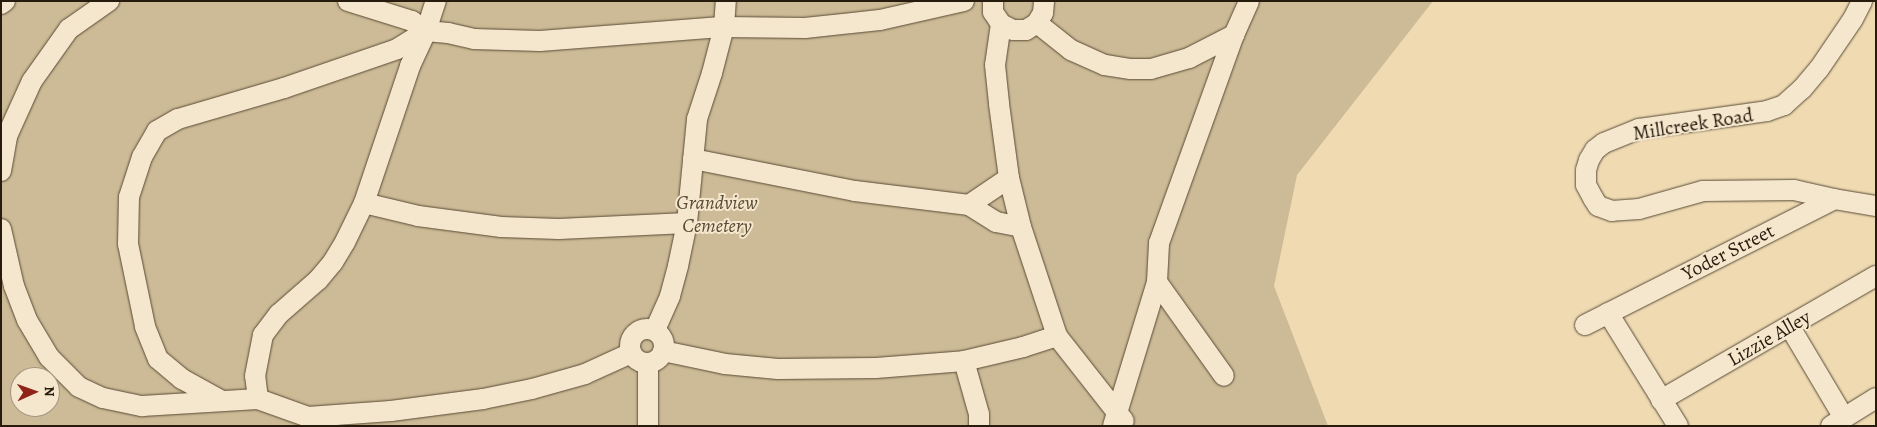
<!DOCTYPE html>
<html>
<head>
<meta charset="utf-8">
<style>
	body { margin:0 }
	#map { position:relative; width:1877px; height:427px; overflow:hidden; background:#efdab2; font-family:Alegreya,serif }
	div>[style] { position:absolute }
	.green>* { inset:0; background:#cdba96 }
	.roads { filter:drop-shadow(0 0 1px #584b36) drop-shadow(0 0 1px #584b36) }
	.minor>* { height:20px; margin:-10px; padding:0 10px; transform-origin:10px; border-radius:10px; background:#f5e7cd }
	.minor>.ring { margin:-10px; padding:0; box-sizing:content-box; background:none; border:20px solid #f5e7cd; border-radius:50% }
	span { translate:-50% -50%; white-space:nowrap; text-align:center; line-height:1.15; -webkit-text-stroke:4px #f5e7cd; paint-order:stroke }
	.street-label { font-size:20px; color:#261b0d }
	.park-label { font-size:20px; color:#584b36; font-style:italic }
	.frame { position:absolute; inset:0; border:2px solid #261b0d; pointer-events:none }
	.north { position:absolute; left:10px; top:367px; width:50px; height:50px; box-sizing:border-box; background:#f5e7cd; border:1px solid #a29580; border-radius:50%; rotate:88deg; font-size:14px; font-weight:700; line-height:20px; text-align:center; color:#261b0d }
	.north::after { content:''; display:block; margin:auto; width:18px; height:22px; background:#8f2418; clip-path:polygon(50% 0,100% 100%,50% 72%,0 100%) }
</style>
</head>
<body>
<div id="map">
	<div class="green">
		<div style="clip-path:polygon(evenodd,1px 1px,1433px 1px,1297px 175px,1274px 286px,1328px 426px,5px 426px,1px 424px,1px 1px,20px 377px,50px 377px,50px 407px,20px 407px,20px 377px)"></div>
	</div>
	<div class="roads">
		<div class="minor">
			<div style="left:348px;top:1px;width:67px;rotate:17.4deg"></div>
			<div style="left:412px;top:21px;width:17px;rotate:36deg"></div>
			<div style="left:426px;top:31px;width:22px;rotate:5deg"></div>
			<div style="left:448px;top:33px;width:27px;rotate:13deg"></div>
			<div style="left:474px;top:39px;width:66px;rotate:1.7deg"></div>
			<div style="left:540px;top:41px;width:185px;rotate:-4.4deg"></div>
			<div style="left:724px;top:27px;width:81px;rotate:0.7deg"></div>
			<div style="left:805px;top:28px;width:75px;rotate:-6.1deg"></div>
			<div style="left:880px;top:20px;width:86px;rotate:-12.7deg"></div>
			<div style="left:993px;top:1px;width:11px;rotate:90deg"></div>
			<div style="left:993px;top:12px;width:14px;rotate:56deg"></div>
			<div style="left:1001px;top:24px;width:13px;rotate:27deg"></div>
			<div style="left:1013px;top:30px;width:13px"></div>
			<div style="left:1026px;top:30px;width:13px;rotate:-32deg"></div>
			<div style="left:1037px;top:23px;width:12px;rotate:-59deg"></div>
			<div style="left:1043px;top:13px;width:12px;rotate:-85deg"></div>
			<div style="left:1px;top:4px;width:5px;rotate:-37deg"></div>
			<div style="left:1037px;top:23px;width:43px;rotate:38.5deg"></div>
			<div style="left:1071px;top:50px;width:37px;rotate:24deg"></div>
			<div style="left:1105px;top:65px;width:26px;rotate:9deg"></div>
			<div style="left:1131px;top:69px;width:20px"></div>
			<div style="left:1151px;top:69px;width:40px;rotate:-16deg"></div>
			<div style="left:1189px;top:58px;width:51px;rotate:-27.1deg"></div>
			<div style="left:1001px;top:24px;width:41px;rotate:98.3deg"></div>
			<div style="left:995px;top:65px;width:39px;rotate:84deg"></div>
			<div style="left:999px;top:104px;width:75px;rotate:82.3deg"></div>
			<div style="left:1009px;top:178px;width:50px;rotate:76.2deg"></div>
			<div style="left:1021px;top:227px;width:115px;rotate:71.7deg"></div>
			<div style="left:1057px;top:336px;width:108px;rotate:51.8deg"></div>
			<div style="left:693px;top:159px;width:165px;rotate:11.2deg"></div>
			<div style="left:855px;top:191px;width:115px;rotate:7deg"></div>
			<div style="left:969px;top:205px;width:32px;rotate:32deg"></div>
			<div style="left:996px;top:222px;width:25px;rotate:11deg"></div>
			<div style="left:1px;top:171px;width:36px;rotate:-80deg"></div>
			<div style="left:7px;top:136px;width:60px;rotate:-65.6deg"></div>
			<div style="left:32px;top:81px;width:64px;rotate:-54.6deg"></div>
			<div style="left:69px;top:29px;width:49px;rotate:-35deg"></div>
			<div style="left:1834px;top:199px;width:41px;rotate:-167.3deg"></div>
			<div style="left:1794px;top:190px;width:91px;rotate:179.4deg"></div>
			<div style="left:1703px;top:191px;width:66px;rotate:164.3deg"></div>
			<div style="left:1639px;top:209px;width:27px;rotate:176deg"></div>
			<div style="left:1612px;top:211px;width:15px;rotate:-160deg"></div>
			<div style="left:1598px;top:206px;width:9px;rotate:-122deg"></div>
			<div style="left:1593px;top:198px;width:15px;rotate:-118deg"></div>
			<div style="left:1586px;top:185px;width:15px;rotate:-90deg"></div>
			<div style="left:1586px;top:170px;width:10px;rotate:-73deg"></div>
			<div style="left:1589px;top:160px;width:12px;rotate:-59deg"></div>
			<div style="left:1595px;top:150px;width:11px;rotate:-38deg"></div>
			<div style="left:1604px;top:143px;width:38px;rotate:-22deg"></div>
			<div style="left:1639px;top:129px;width:129px;rotate:-8deg"></div>
			<div style="left:1767px;top:111px;width:18px;rotate:-19deg"></div>
			<div style="left:1784px;top:105px;width:24px;rotate:-42deg"></div>
			<div style="left:1802px;top:89px;width:26px;rotate:-50deg"></div>
			<div style="left:1819px;top:69px;width:60px;rotate:-55.8deg"></div>
			<div style="left:1853px;top:19px;width:20px;rotate:-63deg"></div>
			<div style="left:364px;top:203px;width:56px;rotate:13.5deg"></div>
			<div style="left:418px;top:216px;width:84px;rotate:7.5deg"></div>
			<div style="left:501px;top:227px;width:58px;rotate:2deg"></div>
			<div style="left:559px;top:229px;width:128px;rotate:-2.7deg"></div>
			<div style="left:969px;top:205px;width:48px;rotate:-34deg"></div>
			<div style="left:1px;top:229px;width:58px;rotate:77.2deg"></div>
			<div style="left:14px;top:286px;width:36px;rotate:69deg"></div>
			<div style="left:27px;top:320px;width:43px;rotate:59.3deg"></div>
			<div style="left:49px;top:357px;width:42px;rotate:45deg"></div>
			<div style="left:79px;top:387px;width:26px;rotate:25deg"></div>
			<div style="left:103px;top:398px;width:40px;rotate:12deg"></div>
			<div style="left:142px;top:406px;width:116px;rotate:-3.5deg"></div>
			<div style="left:258px;top:399px;width:53px;rotate:19.8deg"></div>
			<div style="left:308px;top:417px;width:17px;rotate:33deg"></div>
			<div style="left:1157px;top:282px;width:115px;rotate:54.5deg"></div>
			<div style="left:1608px;top:313px;width:133px;rotate:58.2deg"></div>
			<div style="left:1585px;top:325px;width:279px;rotate:-26.8deg"></div>
			<div style="left:1834px;top:199px;width:43px;rotate:9.5deg"></div>
			<div style="left:1790px;top:327px;width:106px;rotate:59.3deg"></div>
			<div class="ring" style="left:630px;top:329px;width:14px;height:14px"></div>
			<div style="left:655px;top:330px;width:37px;rotate:-66deg"></div>
			<div style="left:670px;top:296px;width:31px;rotate:-75deg"></div>
			<div style="left:678px;top:266px;width:44px;rotate:-78.2deg"></div>
			<div style="left:687px;top:223px;width:104px;rotate:-84.5deg"></div>
			<div style="left:697px;top:119px;width:48px;rotate:-71.9deg"></div>
			<div style="left:712px;top:73px;width:48px;rotate:-75.4deg"></div>
			<div style="left:724px;top:27px;width:26px;rotate:-86deg"></div>
			<div style="left:663px;top:351px;width:63px;rotate:11.8deg"></div>
			<div style="left:725px;top:364px;width:53px;rotate:5.4deg"></div>
			<div style="left:778px;top:369px;width:98px;rotate:-0.6deg"></div>
			<div style="left:876px;top:368px;width:88px;rotate:-4.5deg"></div>
			<div style="left:964px;top:361px;width:61px;rotate:-13.3deg"></div>
			<div style="left:1023px;top:347px;width:36px;rotate:-18deg"></div>
			<div style="left:964px;top:361px;width:55px;rotate:74.2deg"></div>
			<div style="left:979px;top:414px;width:12px;rotate:90deg"></div>
			<div style="left:648px;top:364px;width:62px;rotate:90deg"></div>
			<div style="left:258px;top:399px;width:23px;rotate:-97deg"></div>
			<div style="left:255px;top:376px;width:42px;rotate:-79deg"></div>
			<div style="left:263px;top:335px;width:26px;rotate:-53deg"></div>
			<div style="left:279px;top:314px;width:52px;rotate:-41.1deg"></div>
			<div style="left:318px;top:280px;width:23px;rotate:-50deg"></div>
			<div style="left:333px;top:262px;width:23px;rotate:-59deg"></div>
			<div style="left:345px;top:242px;width:43px;rotate:-64deg"></div>
			<div style="left:364px;top:203px;width:145px;rotate:-71.4deg"></div>
			<div style="left:410px;top:66px;width:38px;rotate:-65deg"></div>
			<div style="left:426px;top:31px;width:32px;rotate:-72deg"></div>
			<div style="left:1661px;top:400px;width:248px;rotate:-30deg"></div>
			<div style="left:222px;top:401px;width:46px;rotate:-151.2deg"></div>
			<div style="left:182px;top:379px;width:31px;rotate:-140deg"></div>
			<div style="left:158px;top:359px;width:35px;rotate:-112deg"></div>
			<div style="left:145px;top:326px;width:84px;rotate:-101.7deg"></div>
			<div style="left:128px;top:244px;width:47px;rotate:-88.8deg"></div>
			<div style="left:129px;top:197px;width:42px;rotate:-72deg"></div>
			<div style="left:142px;top:157px;width:30px;rotate:-60deg"></div>
			<div style="left:157px;top:131px;width:24px;rotate:-30deg"></div>
			<div style="left:178px;top:119px;width:110px;rotate:-16.3deg"></div>
			<div style="left:284px;top:88px;width:120px;rotate:-19deg"></div>
			<div style="left:397px;top:49px;width:34px;rotate:-32deg"></div>
			<div style="left:308px;top:417px;width:83px;rotate:-4.1deg"></div>
			<div style="left:391px;top:411px;width:93px;rotate:-7.4deg"></div>
			<div style="left:483px;top:399px;width:50px;rotate:-11.5deg"></div>
			<div style="left:532px;top:389px;width:55px;rotate:-15.8deg"></div>
			<div style="left:585px;top:374px;width:51px;rotate:-24.5deg"></div>
			<div style="left:1113px;top:426px;width:151px;rotate:-73deg"></div>
			<div style="left:1157px;top:282px;width:39px;rotate:-87deg"></div>
			<div style="left:1159px;top:243px;width:221px;rotate:-70.2deg"></div>
			<div style="left:1234px;top:35px;width:37px;rotate:-66deg"></div>
			<div style="left:1831px;top:426px;width:53px;rotate:-31.9deg"></div>
		</div>
	</div>
	<div class="street-label">
		<span style="left:1693px;top:124px;rotate:-9deg">Millcreek Road</span>
		<span style="left:1728px;top:252px;rotate:-27deg">Yoder Street</span>
		<span style="left:1769px;top:338px;rotate:-30deg">Lizzie Alley</span>
	</div>
	<div class="park-label">
		<span style="left:717px;top:214px">Grandview<br>Cemetery</span>
	</div>
	<div class="frame"></div>
	<div class="north">N</div>
</div>
</body>
</html>
